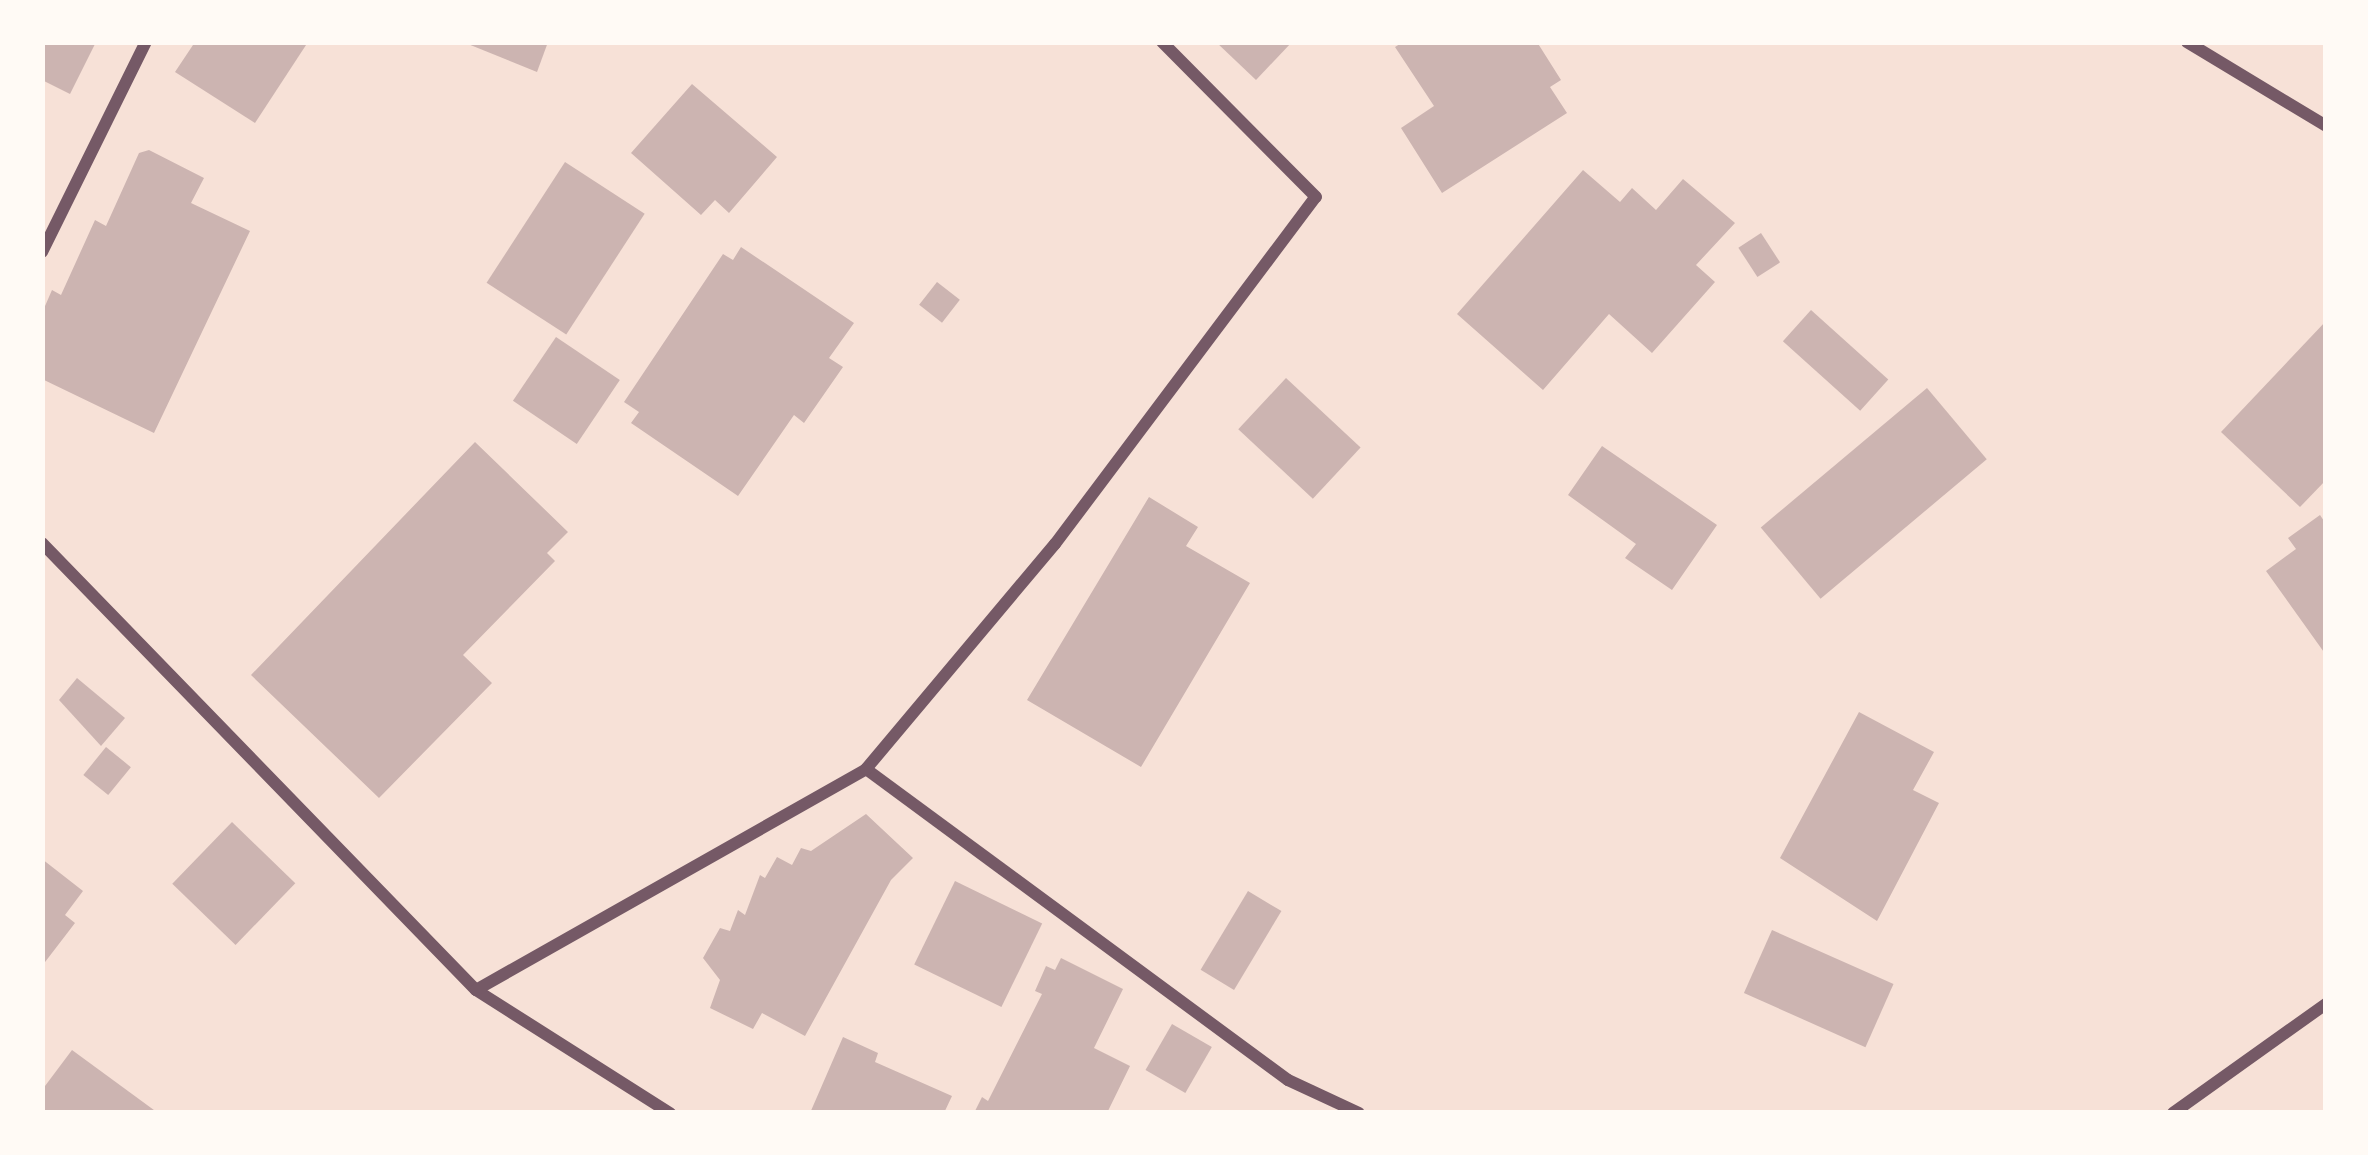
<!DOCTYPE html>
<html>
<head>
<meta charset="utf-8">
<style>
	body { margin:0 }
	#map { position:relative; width:2368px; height:1155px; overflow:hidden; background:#f7e1d7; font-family:"Open Sans",sans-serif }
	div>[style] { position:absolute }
	.building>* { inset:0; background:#ccb4b1; transform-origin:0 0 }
	.minor>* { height:12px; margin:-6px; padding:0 6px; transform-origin:6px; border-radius:6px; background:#755966 }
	span { translate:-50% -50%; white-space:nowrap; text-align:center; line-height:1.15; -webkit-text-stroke:10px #fffaf5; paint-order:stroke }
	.frame { position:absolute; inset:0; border:45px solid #fffaf5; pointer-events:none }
</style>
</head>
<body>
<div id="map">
	<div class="building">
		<div style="clip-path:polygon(42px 42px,96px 42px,70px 94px,42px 80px)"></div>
		<div style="clip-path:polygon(195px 42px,308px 42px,255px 123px,175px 72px)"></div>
		<div style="clip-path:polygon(463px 42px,548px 42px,537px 72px)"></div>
		<div style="clip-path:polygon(1216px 42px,1292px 42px,1256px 80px)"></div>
		<div style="clip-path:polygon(1403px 42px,1537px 42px,1561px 80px,1550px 87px,1567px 113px,1442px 193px,1401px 128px,1434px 106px,1395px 47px)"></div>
		<div style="clip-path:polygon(692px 84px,777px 157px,729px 213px,715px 200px,701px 215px,631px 153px)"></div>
		<div style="clip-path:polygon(149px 150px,204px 178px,191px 203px,250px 231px,154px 433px,42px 379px,42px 313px,52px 290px,61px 295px,95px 220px,106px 226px,139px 153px)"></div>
		<div style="left:565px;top:162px;width:95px;height:144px;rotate:33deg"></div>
		<div style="clip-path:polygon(1583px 170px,1620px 202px,1632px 188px,1656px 210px,1683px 179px,1735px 223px,1696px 265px,1715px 282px,1652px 353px,1609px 314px,1543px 390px,1457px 314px)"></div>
		<div style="left:1761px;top:233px;width:35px;height:27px;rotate:57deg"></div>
		<div style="clip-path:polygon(741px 247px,854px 323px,829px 358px,843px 367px,804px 423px,794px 415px,738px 496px,631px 423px,639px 412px,624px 402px,723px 254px,733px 260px)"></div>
		<div style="left:937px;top:282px;width:29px;height:29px;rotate:38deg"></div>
		<div style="left:1811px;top:310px;width:104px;height:42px;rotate:42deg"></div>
		<div style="clip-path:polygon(2326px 321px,2326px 480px,2300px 507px,2221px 432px)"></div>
		<div style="left:556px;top:337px;width:77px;height:77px;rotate:34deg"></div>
		<div style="left:1286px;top:378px;width:102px;height:70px;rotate:43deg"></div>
		<div style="left:1927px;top:388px;width:93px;height:217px;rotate:50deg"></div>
		<div style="clip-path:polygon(475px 442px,568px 532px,547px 553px,555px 561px,463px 655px,492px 683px,379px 798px,251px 675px)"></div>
		<div style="clip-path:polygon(1602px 446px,1717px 525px,1672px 590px,1625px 558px,1636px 544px,1568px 495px)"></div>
		<div style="clip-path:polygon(1149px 497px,1198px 527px,1186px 546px,1250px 583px,1141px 767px,1027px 700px)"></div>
		<div style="clip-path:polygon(2320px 515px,2326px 524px,2326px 655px,2266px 571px,2296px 549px,2288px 538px)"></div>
		<div style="clip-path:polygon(77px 678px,125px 718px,101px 746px,59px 700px)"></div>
		<div style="clip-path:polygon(1859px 712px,1934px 752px,1913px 790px,1939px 803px,1877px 921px,1780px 858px)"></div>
		<div style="left:106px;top:747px;width:32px;height:36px;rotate:39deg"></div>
		<div style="clip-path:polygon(866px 814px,913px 858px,891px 880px,805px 1036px,762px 1013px,753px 1029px,710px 1008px,720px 980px,703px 958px,720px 928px,730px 931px,738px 910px,745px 915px,760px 875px,765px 878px,777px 857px,792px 865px,801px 848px,811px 851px)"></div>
		<div style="left:232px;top:822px;width:88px;height:86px;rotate:44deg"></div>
		<div style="clip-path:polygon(42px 859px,83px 891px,65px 915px,75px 923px,42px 966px)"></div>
		<div style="left:955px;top:881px;width:97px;height:93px;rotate:26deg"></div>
		<div style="left:1248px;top:891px;width:39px;height:92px;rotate:31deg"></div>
		<div style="left:1772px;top:930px;width:133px;height:69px;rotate:24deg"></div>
		<div style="clip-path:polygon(1061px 958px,1123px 989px,1094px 1048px,1130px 1066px,1107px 1113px,974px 1113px,982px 1097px,988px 1101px,1042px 994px,1035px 991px,1046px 966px,1055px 970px)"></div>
		<div style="left:1172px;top:1024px;width:46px;height:53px;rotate:30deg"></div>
		<div style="clip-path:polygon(843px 1037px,878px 1053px,875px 1062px,952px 1096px,944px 1113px,810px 1113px)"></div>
		<div style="clip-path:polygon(72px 1050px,158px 1113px,42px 1113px,42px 1090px)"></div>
	</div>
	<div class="minor">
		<div style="left:2187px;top:42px;width:162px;rotate:31.1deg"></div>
		<div style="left:42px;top:252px;width:234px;rotate:-63.7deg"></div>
		<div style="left:42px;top:543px;width:623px;rotate:45.85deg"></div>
		<div style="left:476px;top:990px;width:230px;rotate:32.4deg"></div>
		<div style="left:866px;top:769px;width:524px;rotate:36.39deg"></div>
		<div style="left:1288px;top:1080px;width:78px;rotate:24.9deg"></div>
		<div style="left:476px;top:990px;width:448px;rotate:-29.5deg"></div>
		<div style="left:866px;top:769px;width:294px;rotate:-50deg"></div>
		<div style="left:1055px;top:544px;width:434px;rotate:-53.1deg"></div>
		<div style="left:1316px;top:197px;width:218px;rotate:-134.8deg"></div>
		<div style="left:2173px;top:1113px;width:188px;rotate:-35.5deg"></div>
	</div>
	<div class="frame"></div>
</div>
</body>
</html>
